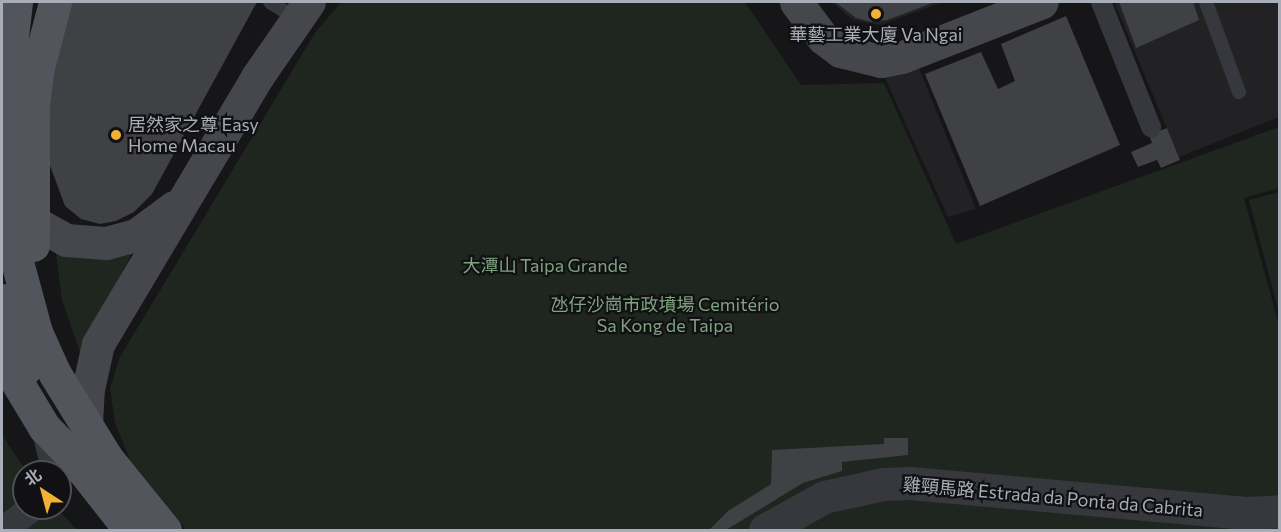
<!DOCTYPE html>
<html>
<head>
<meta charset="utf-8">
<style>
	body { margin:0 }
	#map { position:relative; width:1281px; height:532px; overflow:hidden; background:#161618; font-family:Commissioner,"Noto Sans SC",sans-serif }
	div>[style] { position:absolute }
	.built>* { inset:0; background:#222225 }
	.green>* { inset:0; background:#1e261f }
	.building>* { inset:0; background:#404145 }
	.service>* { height:14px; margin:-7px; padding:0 7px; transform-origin:7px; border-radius:7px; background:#37383d }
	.pedestrian>* { height:20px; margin:-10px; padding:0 10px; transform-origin:10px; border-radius:10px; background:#37383d }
	.minor>* { height:27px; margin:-13.5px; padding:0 13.5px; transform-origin:13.5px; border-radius:13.5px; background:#37383d }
	.tertiary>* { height:33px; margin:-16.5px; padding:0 16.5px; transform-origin:16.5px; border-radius:16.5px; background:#37383d }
	.secondary>* { height:33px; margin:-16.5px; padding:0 16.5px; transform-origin:16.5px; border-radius:16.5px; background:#45474d }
	.primary>* { height:33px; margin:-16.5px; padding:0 16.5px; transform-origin:16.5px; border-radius:16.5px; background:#53555c }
	.dots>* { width:16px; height:16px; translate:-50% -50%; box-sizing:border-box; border:3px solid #111113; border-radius:50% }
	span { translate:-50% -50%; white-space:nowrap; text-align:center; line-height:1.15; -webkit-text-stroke:4.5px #111113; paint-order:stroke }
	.poi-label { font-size:18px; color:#a8adb8 }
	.left { translate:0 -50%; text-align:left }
	.park-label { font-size:18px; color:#7fa381 }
	.street-label { font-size:18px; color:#a8adb8 }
	.frame { position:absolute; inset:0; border:3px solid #a8adb8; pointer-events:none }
	.north { position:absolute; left:12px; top:460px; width:60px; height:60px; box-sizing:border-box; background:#111113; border:2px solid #4d4f55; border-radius:50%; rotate:324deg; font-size:16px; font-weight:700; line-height:24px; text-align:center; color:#a8adb8 }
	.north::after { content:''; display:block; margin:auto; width:21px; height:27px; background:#f2b134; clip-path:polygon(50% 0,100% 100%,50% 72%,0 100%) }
</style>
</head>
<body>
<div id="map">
	<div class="built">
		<div style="clip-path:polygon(831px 2px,943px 2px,881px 25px,853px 20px)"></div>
		<div style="clip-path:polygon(1114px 2px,1279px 2px,1279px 117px,1179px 157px)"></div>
		<div style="clip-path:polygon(918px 66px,976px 209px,948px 217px,884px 76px)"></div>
	</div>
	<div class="green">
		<div style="clip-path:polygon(341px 2px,745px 2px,801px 85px,884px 83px,956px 244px,1279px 127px,1279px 188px,1244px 198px,1279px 325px,1279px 530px,186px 530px,130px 460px,115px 423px,110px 388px,120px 357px,315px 33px)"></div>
		<div style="clip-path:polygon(1279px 192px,1280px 192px,1279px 313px,1249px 200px)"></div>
		<div style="clip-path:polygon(55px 247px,133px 251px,81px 355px,62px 300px)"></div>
		<div style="clip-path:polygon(2px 435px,27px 472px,24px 472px,24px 508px,57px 508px,77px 530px,2px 530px)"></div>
	</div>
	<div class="building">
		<div style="clip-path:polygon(68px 2px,257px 2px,152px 194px,134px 212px,116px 221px,100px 224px,81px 219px,65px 206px,48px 160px,47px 109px,53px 57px)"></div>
		<div style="clip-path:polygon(835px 2px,935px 2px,887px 20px,871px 22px,856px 18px)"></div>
		<div style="clip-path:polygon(1119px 2px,1193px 2px,1199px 20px,1136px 48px)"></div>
		<div style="clip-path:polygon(1066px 16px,1120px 145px,980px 206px,925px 74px,981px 52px,998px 89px,1015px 81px,1001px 44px)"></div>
		<div style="clip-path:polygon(1167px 128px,1180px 160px,1161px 168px,1157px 160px,1138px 167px,1131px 152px,1152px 143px,1149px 135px)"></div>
		<div style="clip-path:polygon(884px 438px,908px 438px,908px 455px,842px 462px,842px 471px,803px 483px,726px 530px,709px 530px,728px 511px,771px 484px,772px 450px,884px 444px)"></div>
	</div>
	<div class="service">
		<div style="left:270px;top:2px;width:31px;rotate:32deg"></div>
		<div style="left:1206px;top:2px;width:96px;rotate:69.9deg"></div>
	</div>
	<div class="pedestrian">
		<div style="left:1101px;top:2px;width:135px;rotate:68.2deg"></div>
	</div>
	<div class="minor">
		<div style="left:44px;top:427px;width:46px;rotate:76.3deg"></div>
		<div style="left:2px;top:530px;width:36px;rotate:-37deg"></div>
	</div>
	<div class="tertiary">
		<div style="left:765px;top:530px;width:68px;rotate:-29.2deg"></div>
		<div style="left:824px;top:497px;width:60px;rotate:-12.4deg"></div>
		<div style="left:883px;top:484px;width:27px;rotate:-2deg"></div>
		<div style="left:910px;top:483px;width:337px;rotate:5.1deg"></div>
		<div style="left:1246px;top:513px;width:34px;rotate:-3deg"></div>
	</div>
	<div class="secondary">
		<div style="left:796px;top:2px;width:45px;rotate:53.1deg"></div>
		<div style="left:823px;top:38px;width:21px;rotate:37deg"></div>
		<div style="left:840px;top:51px;width:42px;rotate:13.7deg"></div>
		<div style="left:881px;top:61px;width:21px;rotate:-11deg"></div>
		<div style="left:902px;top:57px;width:150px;rotate:-21.4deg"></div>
		<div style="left:32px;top:221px;width:39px;rotate:29deg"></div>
		<div style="left:66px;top:240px;width:40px;rotate:4.3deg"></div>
		<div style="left:106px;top:243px;width:31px;rotate:-15deg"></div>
		<div style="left:136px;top:235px;width:47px;rotate:-36.4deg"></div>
		<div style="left:86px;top:424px;width:35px;rotate:-87deg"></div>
		<div style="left:88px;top:389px;width:46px;rotate:-77.5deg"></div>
		<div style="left:98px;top:344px;width:311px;rotate:-59.2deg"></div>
		<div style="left:257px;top:77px;width:91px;rotate:-55.3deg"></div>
	</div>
	<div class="primary">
		<div style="left:16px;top:2px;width:104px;rotate:96.6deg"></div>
		<div style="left:4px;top:105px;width:87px;rotate:87.4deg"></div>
		<div style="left:8px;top:192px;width:66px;rotate:83.1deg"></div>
		<div style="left:16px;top:258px;width:77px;rotate:74.9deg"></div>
		<div style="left:36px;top:332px;width:46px;rotate:65.7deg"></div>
		<div style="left:55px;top:374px;width:97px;rotate:58.4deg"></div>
		<div style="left:106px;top:457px;width:94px;rotate:51.1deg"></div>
		<div style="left:33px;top:245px;width:140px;rotate:-90deg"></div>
		<div style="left:33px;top:105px;width:38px;rotate:-83deg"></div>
		<div style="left:38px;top:67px;width:67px;rotate:-75.3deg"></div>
		<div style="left:2px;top:300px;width:72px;rotate:70.6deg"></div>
		<div style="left:2px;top:357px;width:82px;rotate:59deg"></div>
		<div style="left:44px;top:427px;width:39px;rotate:46deg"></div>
		<div style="left:71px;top:455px;width:95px;rotate:51.8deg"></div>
	</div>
	<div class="dots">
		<div style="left:876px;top:14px;background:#f2b134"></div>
		<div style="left:116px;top:135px;background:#f2b134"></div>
	</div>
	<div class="poi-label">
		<span style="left:876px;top:34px">華藝工業大廈 Va Ngai</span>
		<span class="left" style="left:128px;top:135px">居然家之尊 Easy<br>Home Macau</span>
	</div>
	<div class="park-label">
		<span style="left:545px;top:265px">大潭山 Taipa Grande</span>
		<span style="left:665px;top:315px">氹仔沙崗市政墳場 Cemitério<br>Sa Kong de Taipa</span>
	</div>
	<div class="street-label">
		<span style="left:1053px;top:497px;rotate:5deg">雞頸馬路 Estrada da Ponta da Cabrita</span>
	</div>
	<div class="frame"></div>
	<div class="north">北</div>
</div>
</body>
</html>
